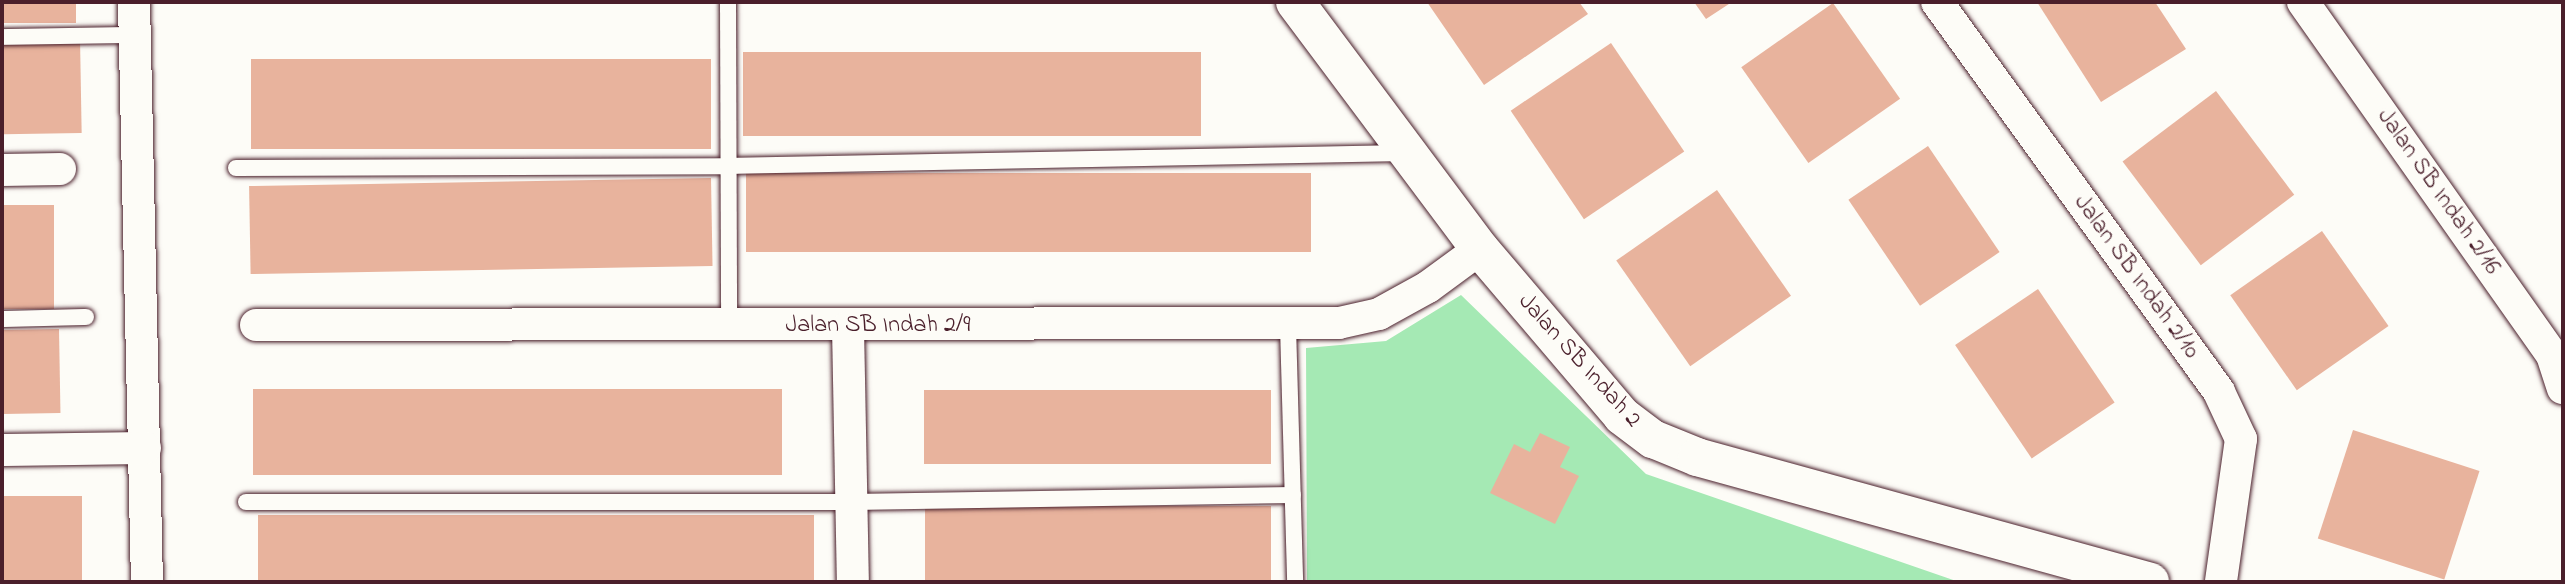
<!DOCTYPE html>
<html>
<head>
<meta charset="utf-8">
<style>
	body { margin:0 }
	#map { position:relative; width:2565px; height:584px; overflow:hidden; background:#fdfcf7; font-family:"Indie Flower",sans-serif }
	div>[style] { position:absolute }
	.green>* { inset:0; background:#a5e9b4 }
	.building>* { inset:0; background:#e8b39d; transform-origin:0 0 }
	.roads { filter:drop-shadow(0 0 2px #4a1f2b) drop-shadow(0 0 2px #4a1f2b) }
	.lane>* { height:16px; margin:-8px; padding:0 8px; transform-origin:8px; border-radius:8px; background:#fdfcf7 }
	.street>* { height:32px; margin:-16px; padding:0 16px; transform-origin:16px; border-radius:16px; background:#fdfcf7 }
	.secondary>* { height:38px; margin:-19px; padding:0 19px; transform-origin:19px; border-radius:19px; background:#fdfcf7 }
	span { translate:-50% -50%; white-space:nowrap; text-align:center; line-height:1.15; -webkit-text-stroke:5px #fdfcf7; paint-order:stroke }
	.street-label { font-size:24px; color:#4a1f2b }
	.frame { position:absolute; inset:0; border:4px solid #4a1f2b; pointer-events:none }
</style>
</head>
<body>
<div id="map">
	<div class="green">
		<div style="clip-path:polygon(1461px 295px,1646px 474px,1959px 582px,1307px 582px,1306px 348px,1386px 341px)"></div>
	</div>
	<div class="building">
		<div style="left:2px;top:2px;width:74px;height:21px"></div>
		<div style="clip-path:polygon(1427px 2px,1579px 2px,1588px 14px,1484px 85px)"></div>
		<div style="clip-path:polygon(1694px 2px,1732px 2px,1706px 19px)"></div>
		<div style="clip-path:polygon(2037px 2px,2155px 2px,2186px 49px,2101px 102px)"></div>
		<div style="left:1833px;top:3px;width:117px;height:112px;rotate:55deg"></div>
		<div style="left:80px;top:38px;width:95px;height:78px;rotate:89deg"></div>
		<div style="left:1611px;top:43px;width:131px;height:121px;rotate:56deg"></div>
		<div style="left:743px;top:52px;width:458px;height:84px"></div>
		<div style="left:251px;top:59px;width:460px;height:90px"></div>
		<div style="left:2216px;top:91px;width:130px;height:117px;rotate:53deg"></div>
		<div style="left:1928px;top:146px;width:128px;height:96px;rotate:56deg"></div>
		<div style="left:746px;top:173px;width:565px;height:79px"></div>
		<div style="left:711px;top:178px;width:88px;height:462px;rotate:89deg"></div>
		<div style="left:1717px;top:190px;width:129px;height:123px;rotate:55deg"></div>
		<div style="left:2px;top:205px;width:52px;height:104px"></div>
		<div style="left:2322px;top:231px;width:116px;height:112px;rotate:55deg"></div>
		<div style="left:2038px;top:289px;width:137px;height:100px;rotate:56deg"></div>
		<div style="left:59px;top:329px;width:84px;height:57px;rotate:89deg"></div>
		<div style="left:782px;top:389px;width:86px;height:529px;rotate:90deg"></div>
		<div style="left:924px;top:390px;width:347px;height:74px"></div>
		<div style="left:2353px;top:430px;width:133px;height:114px;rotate:18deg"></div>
		<div style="clip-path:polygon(1540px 433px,1570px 447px,1560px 467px,1579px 476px,1555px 524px,1490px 493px,1514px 444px,1530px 452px)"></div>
		<div style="left:2px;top:496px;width:80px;height:86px"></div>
		<div style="left:925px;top:506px;width:346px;height:76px"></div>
		<div style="left:258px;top:515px;width:556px;height:67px"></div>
	</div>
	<div class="roads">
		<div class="lane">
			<div style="left:728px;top:2px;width:323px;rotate:89.8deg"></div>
			<div style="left:2px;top:37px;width:133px;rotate:-0.9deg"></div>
			<div style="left:236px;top:168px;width:491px;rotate:-0.2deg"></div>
			<div style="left:727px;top:166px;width:678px;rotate:-1.1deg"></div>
			<div style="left:2px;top:319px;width:84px;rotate:-1.4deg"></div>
			<div style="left:1288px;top:326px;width:256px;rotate:88.4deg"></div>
			<div style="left:246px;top:502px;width:606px"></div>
			<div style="left:852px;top:502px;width:441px;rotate:-0.9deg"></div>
		</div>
		<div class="street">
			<div style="left:134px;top:2px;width:580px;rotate:88.72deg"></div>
			<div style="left:1937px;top:2px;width:481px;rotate:54.1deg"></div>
			<div style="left:2219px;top:392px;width:52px;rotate:64.9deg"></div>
			<div style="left:2241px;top:439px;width:144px;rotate:98deg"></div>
			<div style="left:2303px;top:2px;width:432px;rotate:54.8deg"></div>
			<div style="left:2552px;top:355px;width:35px;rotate:72deg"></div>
			<div style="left:2px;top:170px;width:58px;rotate:-1deg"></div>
			<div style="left:256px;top:325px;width:1083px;rotate:-0.11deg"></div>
			<div style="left:1339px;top:323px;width:41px;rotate:-12.7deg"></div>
			<div style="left:1379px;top:314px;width:56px;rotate:-28.9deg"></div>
			<div style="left:1428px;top:287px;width:64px;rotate:-36.2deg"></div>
			<div style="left:848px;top:327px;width:255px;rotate:88.9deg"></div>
			<div style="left:2px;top:450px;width:143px;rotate:-0.8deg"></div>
		</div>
		<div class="secondary">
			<div style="left:1295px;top:2px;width:309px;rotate:53.2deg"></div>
			<div style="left:1480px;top:249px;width:219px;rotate:49.6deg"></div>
			<div style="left:1622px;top:416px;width:39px;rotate:37deg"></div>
			<div style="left:1653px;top:439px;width:48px;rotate:22.2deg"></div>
			<div style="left:1697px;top:457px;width:470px;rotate:15.4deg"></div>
		</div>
	</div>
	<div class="street-label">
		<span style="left:2438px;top:192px;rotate:55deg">Jalan SB Indah 2/16</span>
		<span style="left:2136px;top:277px;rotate:54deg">Jalan SB Indah 2/10</span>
		<span style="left:878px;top:326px">Jalan SB Indah 2/9</span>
		<span style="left:1579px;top:361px;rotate:48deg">Jalan SB Indah 2</span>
	</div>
	<div class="frame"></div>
</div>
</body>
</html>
